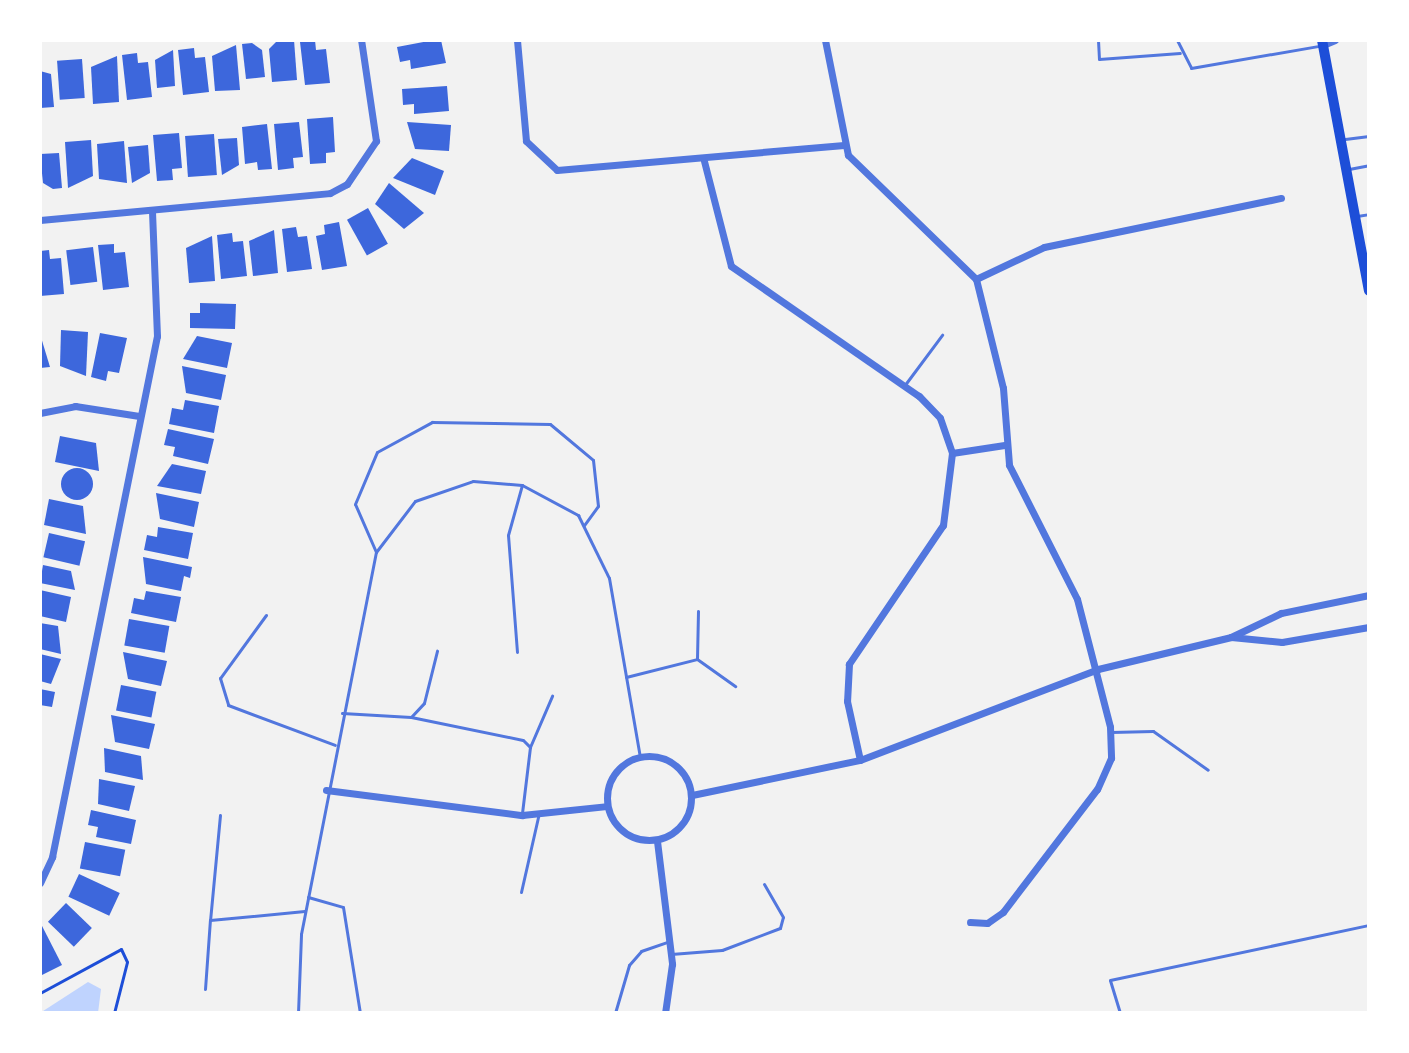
<!DOCTYPE html>
<html>
<head>
<meta charset="utf-8">
<style>
	body { margin:0 }
	#map { position:relative; width:1409px; height:1053px; overflow:hidden; background:#f2f2f2; font-family:Overpass,sans-serif }
	div>[style] { position:absolute }
	.water>* { inset:0; background:#bfd3fe }
	.building>* { inset:0; background:#3d67dc; transform-origin:0 0 }
	.round { border-radius:50% }
	.path>* { height:3px; margin:-1.5px; padding:0 1.5px; transform-origin:1.5px; border-radius:1.5px; background:#1d4ed8 }
	.service>* { height:3px; margin:-1.5px; padding:0 1.5px; transform-origin:1.5px; border-radius:1.5px; background:#5277de }
	.minor>* { height:7px; margin:-3.5px; padding:0 3.5px; transform-origin:3.5px; border-radius:3.5px; background:#5277de }
	.minor>.ring { margin:-3.5px; padding:0; box-sizing:content-box; background:none; border:7px solid #5277de; border-radius:50% }
	.primary>* { height:10px; margin:-5px; padding:0 5px; transform-origin:5px; border-radius:5px; background:#1d4ed8 }
	span { translate:-50% -50%; white-space:nowrap; text-align:center; line-height:1.15; -webkit-text-stroke:6px #fff; paint-order:stroke }
	.frame { position:absolute; inset:0; border:42px solid #fff; pointer-events:none }
</style>
</head>
<body>
<div id="map">
	<div class="water">
		<div style="clip-path:polygon(88px 982px,101px 989px,98px 1013px,40px 1013px)"></div>
	</div>
	<div class="building">
		<div style="clip-path:polygon(278px 40px,294px 40px,297px 80px,272px 82px,269px 49px)"></div>
		<div style="clip-path:polygon(315px 40px,316px 50px,326px 49px,330px 83px,305px 85px,300px 42px)"></div>
		<div style="clip-path:polygon(434px 40px,441px 40px,446px 63px,411px 69px,410px 60px,400px 62px,397px 47px)"></div>
		<div style="clip-path:polygon(252px 43px,262px 50px,265px 77px,246px 79px,242px 44px)"></div>
		<div style="clip-path:polygon(236px 45px,240px 90px,215px 91px,212px 56px)"></div>
		<div style="clip-path:polygon(194px 48px,195px 58px,205px 57px,209px 92px,183px 95px,178px 50px)"></div>
		<div style="clip-path:polygon(173px 50px,175px 86px,157px 88px,155px 60px)"></div>
		<div style="clip-path:polygon(137px 53px,138px 63px,148px 62px,152px 97px,127px 100px,122px 55px)"></div>
		<div style="clip-path:polygon(117px 56px,119px 102px,93px 104px,91px 67px)"></div>
		<div style="left:82px;top:59px;width:39px;height:25px;rotate:86deg"></div>
		<div style="clip-path:polygon(40px 71px,51px 74px,54px 107px,40px 108px)"></div>
		<div style="clip-path:polygon(447px 86px,449px 111px,414px 114px,414px 104px,403px 105px,402px 89px)"></div>
		<div style="clip-path:polygon(333px 117px,335px 152px,326px 153px,326px 163px,310px 164px,307px 119px)"></div>
		<div style="clip-path:polygon(299px 122px,303px 157px,293px 158px,294px 168px,278px 170px,274px 124px)"></div>
		<div style="clip-path:polygon(407px 122px,451px 125px,449px 151px,415px 149px)"></div>
		<div style="clip-path:polygon(267px 124px,272px 169px,258px 170px,257px 162px,245px 164px,242px 127px)"></div>
		<div style="clip-path:polygon(179px 133px,182px 168px,172px 169px,173px 180px,157px 181px,153px 135px)"></div>
		<div style="left:214px;top:134px;width:41px;height:29px;rotate:86deg"></div>
		<div style="clip-path:polygon(237px 138px,239px 165px,222px 175px,218px 139px)"></div>
		<div style="clip-path:polygon(91px 140px,93px 176px,68px 188px,65px 142px)"></div>
		<div style="clip-path:polygon(124px 141px,127px 183px,99px 179px,97px 144px)"></div>
		<div style="clip-path:polygon(148px 145px,150px 173px,132px 183px,128px 147px)"></div>
		<div style="clip-path:polygon(59px 153px,62px 188px,53px 189px,43px 183px,40px 154px)"></div>
		<div style="clip-path:polygon(412px 158px,444px 171px,435px 195px,393px 178px)"></div>
		<div style="clip-path:polygon(389px 183px,424px 213px,404px 229px,375px 204px)"></div>
		<div style="left:368px;top:208px;width:41px;height:24px;rotate:61deg"></div>
		<div style="clip-path:polygon(339px 222px,347px 266px,322px 270px,316px 236px,325px 234px,324px 225px)"></div>
		<div style="clip-path:polygon(296px 227px,298px 237px,307px 236px,312px 269px,287px 272px,282px 229px)"></div>
		<div style="clip-path:polygon(274px 230px,278px 273px,253px 276px,249px 241px)"></div>
		<div style="clip-path:polygon(232px 233px,233px 242px,243px 241px,247px 276px,221px 279px,217px 235px)"></div>
		<div style="clip-path:polygon(212px 236px,215px 281px,189px 283px,186px 248px)"></div>
		<div style="clip-path:polygon(114px 244px,114px 253px,125px 252px,129px 287px,103px 290px,98px 245px)"></div>
		<div style="left:93px;top:247px;width:35px;height:27px;rotate:83deg"></div>
		<div style="clip-path:polygon(49px 250px,50px 259px,61px 258px,64px 294px,40px 296px,40px 251px)"></div>
		<div style="clip-path:polygon(200px 303px,236px 304px,235px 329px,190px 328px,190px 313px,200px 313px)"></div>
		<div style="clip-path:polygon(61px 330px,88px 332px,86px 376px,60px 366px)"></div>
		<div style="clip-path:polygon(100px 333px,127px 338px,119px 373px,108px 371px,106px 381px,91px 377px)"></div>
		<div style="clip-path:polygon(40px 334px,50px 367px,40px 368px)"></div>
		<div style="clip-path:polygon(197px 336px,232px 343px,227px 368px,183px 359px)"></div>
		<div style="clip-path:polygon(182px 366px,226px 375px,221px 400px,186px 393px)"></div>
		<div style="clip-path:polygon(185px 400px,219px 406px,214px 433px,169px 424px,172px 408px,183px 410px)"></div>
		<div style="clip-path:polygon(168px 429px,214px 439px,208px 464px,173px 456px,175px 447px,164px 445px)"></div>
		<div style="clip-path:polygon(60px 436px,96px 443px,99px 471px,55px 462px)"></div>
		<div style="clip-path:polygon(172px 464px,206px 471px,201px 494px,157px 486px)"></div>
		<div class="round" style="left:61px;top:468px;width:32px;height:32px"></div>
		<div style="clip-path:polygon(156px 493px,199px 502px,194px 527px,160px 519px)"></div>
		<div style="clip-path:polygon(49px 499px,83px 506px,86px 534px,44px 525px)"></div>
		<div style="clip-path:polygon(158px 527px,193px 533px,188px 559px,144px 550px,147px 535px,157px 537px)"></div>
		<div style="left:49px;top:533px;width:37px;height:25px;rotate:13deg"></div>
		<div style="clip-path:polygon(143px 557px,192px 567px,190px 578px,184px 576px,181px 591px,146px 584px)"></div>
		<div style="clip-path:polygon(43px 565px,71px 571px,75px 590px,40px 583px)"></div>
		<div style="clip-path:polygon(40px 590px,71px 597px,66px 622px,40px 616px)"></div>
		<div style="clip-path:polygon(146px 591px,181px 597px,176px 622px,131px 613px,134px 598px,144px 600px)"></div>
		<div style="left:129px;top:619px;width:41px;height:27px;rotate:10deg"></div>
		<div style="clip-path:polygon(40px 623px,58px 626px,61px 654px,40px 649px)"></div>
		<div style="clip-path:polygon(123px 652px,167px 661px,161px 686px,128px 679px)"></div>
		<div style="clip-path:polygon(40px 654px,61px 659px,51px 684px,40px 681px)"></div>
		<div style="left:121px;top:685px;width:36px;height:26px;rotate:11deg"></div>
		<div style="clip-path:polygon(40px 689px,55px 692px,52px 707px,40px 705px)"></div>
		<div style="clip-path:polygon(111px 715px,155px 724px,149px 749px,115px 742px)"></div>
		<div style="clip-path:polygon(104px 748px,141px 756px,143px 780px,105px 772px)"></div>
		<div style="clip-path:polygon(99px 779px,135px 786px,129px 811px,98px 804px)"></div>
		<div style="clip-path:polygon(91px 810px,136px 820px,131px 844px,96px 837px,98px 827px,88px 825px)"></div>
		<div style="left:85px;top:842px;width:41px;height:27px;rotate:11deg"></div>
		<div style="left:79px;top:874px;width:45px;height:25px;rotate:25deg"></div>
		<div style="left:66px;top:903px;width:36px;height:26px;rotate:44deg"></div>
		<div style="clip-path:polygon(40px 922px,62px 965px,40px 976px)"></div>
	</div>
	<div class="path">
		<div style="left:40px;top:993px;width:92px;rotate:-28.5deg"></div>
		<div style="left:121px;top:949px;width:14px;rotate:65deg"></div>
		<div style="left:127px;top:962px;width:53px;rotate:104.3deg"></div>
	</div>
	<div class="service">
		<div style="left:1098px;top:40px;width:19px;rotate:87deg"></div>
		<div style="left:1099px;top:59px;width:81px;rotate:-4.2deg"></div>
		<div style="left:1177px;top:40px;width:31px;rotate:63deg"></div>
		<div style="left:1191px;top:68px;width:130px;rotate:-9.8deg"></div>
		<div style="left:1345px;top:139px;width:24px;rotate:-7deg"></div>
		<div style="left:1349px;top:169px;width:20px;rotate:-11deg"></div>
		<div style="left:1357px;top:216px;width:12px;rotate:-9deg"></div>
		<div style="left:904px;top:386px;width:64px;rotate:-53.3deg"></div>
		<div style="left:376px;top:552px;width:52px;rotate:-113.6deg"></div>
		<div style="left:355px;top:504px;width:56px;rotate:-67.1deg"></div>
		<div style="left:377px;top:452px;width:63px;rotate:-28.6deg"></div>
		<div style="left:432px;top:422px;width:118px;rotate:1deg"></div>
		<div style="left:550px;top:424px;width:56px;rotate:39.9deg"></div>
		<div style="left:593px;top:460px;width:46px;rotate:83.8deg"></div>
		<div style="left:598px;top:506px;width:24px;rotate:126deg"></div>
		<div style="left:266px;top:615px;width:78px;rotate:126.1deg"></div>
		<div style="left:220px;top:678px;width:28px;rotate:73deg"></div>
		<div style="left:228px;top:705px;width:114px;rotate:20.5deg"></div>
		<div style="left:517px;top:652px;width:117px;rotate:-94.4deg"></div>
		<div style="left:508px;top:535px;width:52px;rotate:-74.4deg"></div>
		<div style="left:697px;top:659px;width:47px;rotate:35.4deg"></div>
		<div style="left:626px;top:677px;width:73px;rotate:-14.2deg"></div>
		<div style="left:697px;top:659px;width:48px;rotate:-88.8deg"></div>
		<div style="left:342px;top:713px;width:69px;rotate:3.3deg"></div>
		<div style="left:411px;top:717px;width:19px;rotate:-47deg"></div>
		<div style="left:424px;top:703px;width:54px;rotate:-76deg"></div>
		<div style="left:411px;top:717px;width:114px;rotate:11.6deg"></div>
		<div style="left:523px;top:740px;width:10px;rotate:45deg"></div>
		<div style="left:530px;top:747px;width:66px;rotate:96.9deg"></div>
		<div style="left:1111px;top:732px;width:42px;rotate:-1.4deg"></div>
		<div style="left:1153px;top:731px;width:67px;rotate:35.3deg"></div>
		<div style="left:530px;top:747px;width:56px;rotate:-66.7deg"></div>
		<div style="left:220px;top:815px;width:105px;rotate:95.4deg"></div>
		<div style="left:210px;top:920px;width:95px;rotate:-5.4deg"></div>
		<div style="left:521px;top:892px;width:81px;rotate:-77.2deg"></div>
		<div style="left:308px;top:897px;width:36px;rotate:16deg"></div>
		<div style="left:343px;top:907px;width:107px;rotate:80.9deg"></div>
		<div style="left:671px;top:954px;width:51px;rotate:-4.5deg"></div>
		<div style="left:722px;top:950px;width:62px;rotate:-20.8deg"></div>
		<div style="left:780px;top:928px;width:11px;rotate:-75deg"></div>
		<div style="left:783px;top:917px;width:38px;rotate:-120deg"></div>
		<div style="left:205px;top:989px;width:69px;rotate:-85.9deg"></div>
		<div style="left:298px;top:1013px;width:79px;rotate:-87.8deg"></div>
		<div style="left:301px;top:934px;width:389px;rotate:-78.9deg"></div>
		<div style="left:376px;top:552px;width:64px;rotate:-52.6deg"></div>
		<div style="left:415px;top:501px;width:61px;rotate:-19deg"></div>
		<div style="left:473px;top:481px;width:49px;rotate:4.7deg"></div>
		<div style="left:522px;top:485px;width:64px;rotate:28.2deg"></div>
		<div style="left:578px;top:515px;width:70px;rotate:63.8deg"></div>
		<div style="left:609px;top:578px;width:182px;rotate:80.2deg"></div>
		<div style="left:615px;top:1013px;width:50px;rotate:-73.7deg"></div>
		<div style="left:629px;top:965px;width:18px;rotate:-49deg"></div>
		<div style="left:641px;top:951px;width:28px;rotate:-19deg"></div>
		<div style="left:1120px;top:1013px;width:34px;rotate:-107deg"></div>
		<div style="left:1110px;top:980px;width:265px;rotate:-12deg"></div>
	</div>
	<div class="minor">
		<div style="left:517px;top:40px;width:101px;rotate:84.9deg"></div>
		<div style="left:526px;top:141px;width:42px;rotate:43.1deg"></div>
		<div style="left:557px;top:170px;width:288px;rotate:-5deg"></div>
		<div style="left:825px;top:40px;width:117px;rotate:78.7deg"></div>
		<div style="left:848px;top:155px;width:178px;rotate:44.1deg"></div>
		<div style="left:976px;top:279px;width:112px;rotate:76.1deg"></div>
		<div style="left:1003px;top:388px;width:77px;rotate:85.5deg"></div>
		<div style="left:1009px;top:465px;width:150px;rotate:63.1deg"></div>
		<div style="left:1077px;top:599px;width:132px;rotate:75.5deg"></div>
		<div style="left:1110px;top:727px;width:31px;rotate:88deg"></div>
		<div style="left:1111px;top:758px;width:34px;rotate:114deg"></div>
		<div style="left:1097px;top:789px;width:155px;rotate:127.4deg"></div>
		<div style="left:1003px;top:912px;width:19px;rotate:145deg"></div>
		<div style="left:987px;top:923px;width:17px;rotate:-177deg"></div>
		<div style="left:1323px;top:45px;width:13px;rotate:-23deg"></div>
		<div style="left:704px;top:161px;width:108px;rotate:75.6deg"></div>
		<div style="left:731px;top:266px;width:229px;rotate:34.7deg"></div>
		<div style="left:919px;top:396px;width:30px;rotate:46deg"></div>
		<div style="left:940px;top:418px;width:37px;rotate:71deg"></div>
		<div style="left:952px;top:453px;width:73px;rotate:97.1deg"></div>
		<div style="left:943px;top:525px;width:168px;rotate:124.1deg"></div>
		<div style="left:849px;top:664px;width:37px;rotate:93deg"></div>
		<div style="left:847px;top:701px;width:60px;rotate:77.6deg"></div>
		<div style="left:40px;top:220px;width:291px;rotate:-5.3deg"></div>
		<div style="left:330px;top:193px;width:19px;rotate:-28deg"></div>
		<div style="left:347px;top:184px;width:52px;rotate:-56deg"></div>
		<div style="left:376px;top:141px;width:102px;rotate:-98.4deg"></div>
		<div style="left:976px;top:279px;width:75px;rotate:-25.2deg"></div>
		<div style="left:1044px;top:247px;width:242px;rotate:-11.7deg"></div>
		<div style="left:40px;top:413px;width:36px;rotate:-11deg"></div>
		<div style="left:75px;top:406px;width:65px;rotate:8.9deg"></div>
		<div style="left:952px;top:453px;width:53px;rotate:-8.7deg"></div>
		<div style="left:1369px;top:595px;width:90px;rotate:168.4deg"></div>
		<div style="left:1281px;top:613px;width:55px;rotate:154.4deg"></div>
		<div style="left:1231px;top:637px;width:51px;rotate:5.6deg"></div>
		<div style="left:1282px;top:642px;width:88px;rotate:-9.8deg"></div>
		<div class="ring" style="left:607px;top:756px;width:77px;height:77px"></div>
		<div style="left:326px;top:790px;width:198px;rotate:7.3deg"></div>
		<div style="left:522px;top:815px;width:85px;rotate:-6deg"></div>
		<div style="left:692px;top:795px;width:172px;rotate:-11.8deg"></div>
		<div style="left:860px;top:760px;width:255px;rotate:-20.9deg"></div>
		<div style="left:1098px;top:669px;width:137px;rotate:-13.5deg"></div>
		<div style="left:657px;top:841px;width:124px;rotate:83deg"></div>
		<div style="left:672px;top:964px;width:49px;rotate:98.1deg"></div>
		<div style="left:40px;top:883px;width:29px;rotate:-65deg"></div>
		<div style="left:52px;top:857px;width:531px;rotate:-78.61deg"></div>
		<div style="left:157px;top:336px;width:125px;rotate:-92.3deg"></div>
	</div>
	<div class="primary">
		<div style="left:1322px;top:40px;width:255px;rotate:79.4deg"></div>
	</div>
	<div class="frame"></div>
</div>
</body>
</html>
